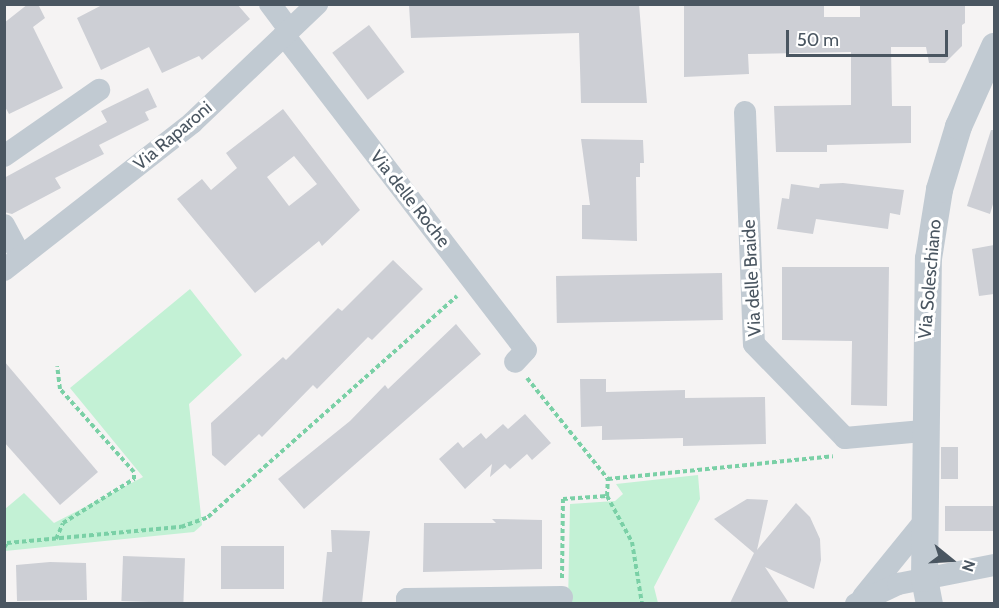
<!DOCTYPE html>
<html>
<head>
<meta charset="utf-8">
<style>
	body { margin:0 }
	#map { position:relative; width:999px; height:608px; overflow:hidden; background:#f5f3f3; font-family:Cabin,sans-serif }
	div>[style] { position:absolute }
	.green>* { inset:0; background:#c3f1d5 }
	.building>* { inset:0; background:#cdcfd5; transform-origin:0 0 }
	.path>* { height:4px; margin-top:-2px; transform-origin:0; background:repeating-linear-gradient(90deg,#7ad0a6 0 4.5px,transparent 0 7.5px) }
	.minor>* { height:22px; margin:-11px; padding:0 11px; transform-origin:11px; border-radius:11px; background:#c1cad2 }
	.tertiary>* { height:27px; margin:-13.5px; padding:0 13.5px; transform-origin:13.5px; border-radius:13.5px; background:#c1cad2 }
	span { translate:-50% -50%; white-space:nowrap; text-align:center; line-height:1.15; -webkit-text-stroke:6px #fff; paint-order:stroke }
	.street-label { font-size:18px; color:#4a5661 }
	.frame { position:absolute; inset:0; border:6px solid #4a5661; pointer-events:none }
	.north { position:absolute; left:921px; top:530px; width:60px; height:60px; -webkit-text-stroke:4px #fff; paint-order:stroke; rotate:108deg; font-size:16px; font-weight:700; line-height:24px; text-align:center; color:#4a5661 }
	.north::after { content:''; display:block; margin:auto; width:21px; height:27px; background:#4a5661; clip-path:polygon(50% 0,100% 100%,50% 72%,0 100%) }
	.scale { position:absolute; left:786px; top:30px; width:162px; height:27px; box-sizing:border-box; border:3px solid #4a5661; border-top:0; padding-left:8px; font-size:18px; line-height:21px; white-space:nowrap; color:#4a5661; -webkit-text-stroke:4px #fff; paint-order:stroke }
</style>
</head>
<body>
<div id="map">
	<div class="green">
		<div style="clip-path:polygon(190px 289px,242px 355px,189px 404px,202px 525px,194px 532px,5px 551px,5px 509px,24px 493px,54px 523px,143px 477px,70px 388px)"></div>
		<div style="clip-path:polygon(698px 475px,700px 499px,654px 587px,658px 603px,568px 604px,570px 504px,615px 501px,623px 494px,616px 484px)"></div>
	</div>
	<div class="building">
		<div style="clip-path:polygon(28px 4px,38px 4px,45px 18px,33px 27px,63px 88px,9px 114px,4px 105px,4px 23px)"></div>
		<div style="clip-path:polygon(104px 4px,237px 4px,250px 19px,202px 60px,199px 56px,162px 73px,149px 47px,101px 70px,77px 18px)"></div>
		<div style="clip-path:polygon(639px 4px,647px 103px,581px 103px,579px 33px,411px 38px,409px 5px)"></div>
		<div style="clip-path:polygon(684px 4px,824px 4px,824px 17px,860px 17px,860px 4px,965px 4px,965px 23px,962px 25px,962px 46px,945px 63px,929px 63px,926px 47px,891px 47px,892px 106px,911px 106px,911px 143px,827px 145px,827px 152px,776px 152px,774px 106px,851px 105px,851px 52px,748px 54px,749px 74px,684px 77px)"></div>
		<div style="left:369px;top:25px;width:59px;height:46px;rotate:53deg"></div>
		<div style="clip-path:polygon(148px 88px,157px 107px,145px 112px,149px 120px,99px 145px,104px 154px,55px 178px,61px 188px,12px 214px,4px 212px,4px 178px,107px 122px,101px 111px)"></div>
		<div style="clip-path:polygon(evenodd,283px 109px,360px 210px,322px 246px,319px 241px,255px 293px,177px 199px,202px 179px,211px 190px,237px 168px,226px 153px,283px 109px,294px 156px,317px 184px,289px 206px,267px 177px,294px 156px)"></div>
		<div style="clip-path:polygon(991px 130px,994px 130px,994px 201px,990px 214px,967px 206px)"></div>
		<div style="clip-path:polygon(581px 139px,643px 140px,644px 163px,640px 163px,640px 177px,636px 177px,637px 241px,582px 239px,582px 205px,590px 205px)"></div>
		<div style="clip-path:polygon(843px 183px,904px 190px,900px 215px,890px 213px,888px 229px,816px 219px,813px 234px,777px 229px,782px 198px,789px 199px,791px 184px,819px 188px,820px 184px)"></div>
		<div style="clip-path:polygon(994px 245px,994px 294px,979px 296px,972px 249px)"></div>
		<div style="clip-path:polygon(393px 260px,423px 289px,372px 340px,368px 337px,317px 389px,313px 385px,262px 437px,259px 434px,225px 466px,212px 455px,211px 423px,283px 357px,286px 360px,338px 308px,342px 311px)"></div>
		<div style="clip-path:polygon(782px 267px,889px 267px,887px 406px,851px 405px,852px 341px,782px 340px)"></div>
		<div style="left:722px;top:273px;width:47px;height:166px;rotate:89deg"></div>
		<div style="clip-path:polygon(456px 324px,481px 354px,304px 509px,278px 479px,350px 421px,385px 385px,388px 389px)"></div>
		<div style="clip-path:polygon(4px 361px,98px 472px,60px 505px,4px 442px)"></div>
		<div style="clip-path:polygon(580px 379px,606px 379px,606px 392px,685px 390px,685px 398px,765px 397px,766px 444px,683px 446px,683px 438px,602px 440px,602px 426px,581px 427px)"></div>
		<div style="clip-path:polygon(525px 414px,551px 443px,532px 460px,527px 454px,510px 469px,505px 464px,490px 477px,492px 464px,465px 489px,439px 459px,458px 442px,463px 448px,481px 433px,486px 439px,503px 424px,508px 429px)"></div>
		<div style="left:958px;top:447px;width:32px;height:17px;rotate:90deg"></div>
		<div style="clip-path:polygon(747px 499px,768px 500px,757px 550px,796px 503px,810px 517px,820px 539px,821px 560px,814px 589px,765px 567px,789px 603px,730px 603px,754px 553px,714px 519px)"></div>
		<div style="left:994px;top:506px;width:25px;height:49px;rotate:90deg"></div>
		<div style="clip-path:polygon(492px 519px,542px 520px,542px 569px,423px 572px,424px 523px,496px 523px)"></div>
		<div style="clip-path:polygon(331px 530px,370px 531px,362px 603px,322px 603px,327px 552px,332px 552px)"></div>
		<div style="left:221px;top:546px;width:63px;height:43px"></div>
		<div style="left:123px;top:556px;width:62px;height:45px;rotate:2deg"></div>
		<div style="clip-path:polygon(50px 562px,86px 563px,87px 600px,17px 601px,16px 565px)"></div>
	</div>
	<div class="path">
		<div style="left:527px;top:378px;width:129px;rotate:51.3deg"></div>
		<div style="left:608px;top:479px;width:226px;rotate:-5.8deg"></div>
		<div style="left:607px;top:496px;width:52px;rotate:61.5deg"></div>
		<div style="left:632px;top:542px;width:63px;rotate:80.8deg"></div>
		<div style="left:56px;top:539px;width:17px;rotate:-66deg"></div>
		<div style="left:63px;top:523px;width:84px;rotate:-31.8deg"></div>
		<div style="left:134px;top:479px;width:7px;rotate:-90deg"></div>
		<div style="left:134px;top:472px;width:111px;rotate:-131.7deg"></div>
		<div style="left:60px;top:389px;width:23px;rotate:-97deg"></div>
		<div style="left:4px;top:548px;width:6px;rotate:-59deg"></div>
		<div style="left:7px;top:543px;width:175px;rotate:-5.3deg"></div>
		<div style="left:181px;top:527px;width:29px;rotate:-20deg"></div>
		<div style="left:208px;top:517px;width:333px;rotate:-41.6deg"></div>
		<div style="left:562px;top:578px;width:79px;rotate:-89.3deg"></div>
		<div style="left:563px;top:499px;width:44px;rotate:-3.9deg"></div>
		<div style="left:607px;top:496px;width:17px;rotate:-87deg"></div>
	</div>
	<div class="minor">
		<div style="left:270px;top:4px;width:31px;rotate:53deg"></div>
		<div style="left:284px;top:35px;width:397px;rotate:52.5deg"></div>
		<div style="left:526px;top:350px;width:16px;rotate:133deg"></div>
		<div style="left:745px;top:112px;width:232px;rotate:87.8deg"></div>
		<div style="left:754px;top:344px;width:131px;rotate:45.9deg"></div>
		<div style="left:845px;top:438px;width:78px;rotate:-5.1deg"></div>
		<div style="left:4px;top:156px;width:116px;rotate:-34.8deg"></div>
		<div style="left:4px;top:225px;width:36px;rotate:62deg"></div>
		<div style="left:4px;top:270px;width:239px;rotate:-38deg"></div>
		<div style="left:192px;top:123px;width:173px;rotate:-43.6deg"></div>
		<div style="left:863px;top:597px;width:97px;rotate:-50.9deg"></div>
		<div style="left:407px;top:604px;width:5px;rotate:-90deg"></div>
		<div style="left:407px;top:599px;width:155px;rotate:-0.7deg"></div>
		<div style="left:856px;top:604px;width:47px;rotate:-25.5deg"></div>
		<div style="left:898px;top:584px;width:98px;rotate:-11.2deg"></div>
	</div>
	<div class="tertiary">
		<div style="left:929px;top:604px;width:26px;rotate:-101deg"></div>
		<div style="left:924px;top:578px;width:320px;rotate:-89.3deg"></div>
		<div style="left:928px;top:258px;width:70px;rotate:-80.9deg"></div>
		<div style="left:939px;top:189px;width:66px;rotate:-73.2deg"></div>
		<div style="left:958px;top:126px;width:88px;rotate:-65.8deg"></div>
	</div>
	<div class="street-label">
		<span style="left:173px;top:136px;rotate:-40deg">Via Raparoni</span>
		<span style="left:410px;top:199px;rotate:52deg">Via delle Roche</span>
		<span style="left:752px;top:278px;rotate:-93deg">Via delle Braide</span>
		<span style="left:930px;top:279px;rotate:-85deg">Via Soleschiano</span>
	</div>
	<div class="frame"></div>
	<div class="north">N</div>
	<div class="scale">50 m</div>
</div>
</body>
</html>
